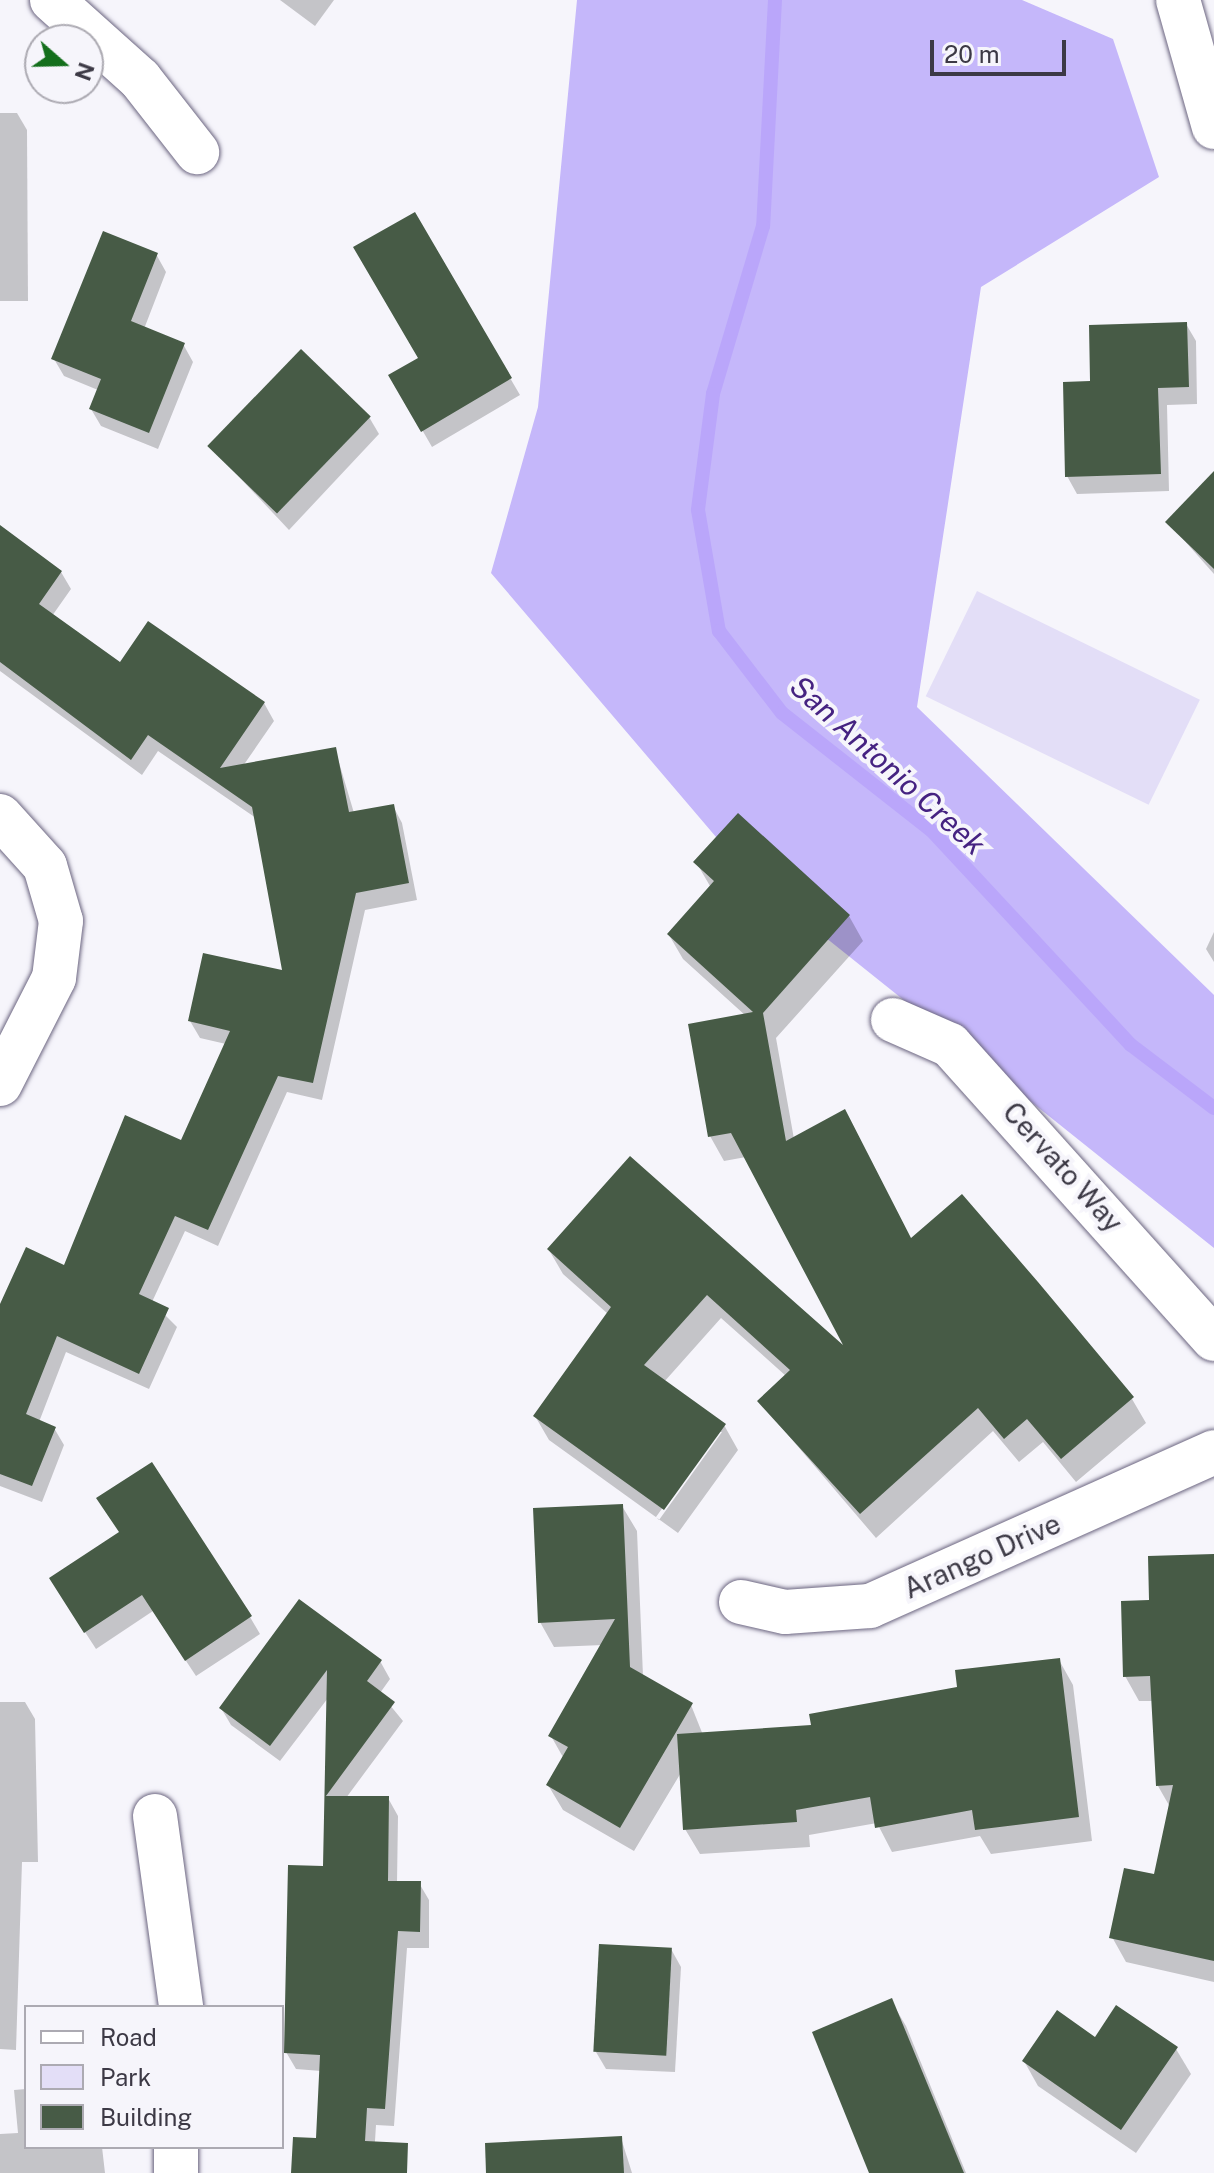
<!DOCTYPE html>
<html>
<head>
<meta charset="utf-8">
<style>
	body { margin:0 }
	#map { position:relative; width:1214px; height:2173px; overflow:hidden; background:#f6f5fb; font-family:"Public Sans",sans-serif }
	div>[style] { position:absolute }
	.green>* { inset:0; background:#e3def7; transform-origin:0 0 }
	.forest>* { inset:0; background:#c5b7fa }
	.shadow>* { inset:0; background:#0003 }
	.stream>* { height:14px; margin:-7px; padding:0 7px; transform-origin:7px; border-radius:7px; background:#baa6fa }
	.building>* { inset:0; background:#475b46; transform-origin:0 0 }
	.roads { filter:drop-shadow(0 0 2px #6c6681) drop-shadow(0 0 2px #6c6681) }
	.minor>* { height:44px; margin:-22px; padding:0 22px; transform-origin:22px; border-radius:22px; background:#fff }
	span { translate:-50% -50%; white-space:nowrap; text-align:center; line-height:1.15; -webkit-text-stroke:8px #f6f5fb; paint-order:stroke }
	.street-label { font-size:28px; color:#3c3945 }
	.water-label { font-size:30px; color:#452281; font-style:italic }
	.legend { position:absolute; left:24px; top:2005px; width:260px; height:144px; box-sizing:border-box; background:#f6f5fb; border:2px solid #acaab2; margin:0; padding:10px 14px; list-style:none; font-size:24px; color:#3c3945 }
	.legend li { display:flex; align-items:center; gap:16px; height:40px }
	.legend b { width:40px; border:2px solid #acaab2 }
	.north { position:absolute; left:24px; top:24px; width:80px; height:80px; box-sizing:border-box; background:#f6f5fb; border:2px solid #acaab2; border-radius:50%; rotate:110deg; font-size:22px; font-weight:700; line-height:32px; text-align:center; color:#3c3945 }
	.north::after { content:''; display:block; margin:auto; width:28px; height:36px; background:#146f1c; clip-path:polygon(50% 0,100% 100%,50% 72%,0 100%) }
	.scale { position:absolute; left:930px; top:40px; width:136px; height:36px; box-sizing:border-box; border:4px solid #3c3945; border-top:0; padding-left:10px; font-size:24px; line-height:28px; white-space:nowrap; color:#3c3945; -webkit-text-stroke:6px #f6f5fb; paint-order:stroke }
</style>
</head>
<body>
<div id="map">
	<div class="green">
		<div style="left:977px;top:591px;width:248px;height:117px;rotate:26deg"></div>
	</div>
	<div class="forest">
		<div style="clip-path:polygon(577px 0,1022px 0,1113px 39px,1159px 177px,981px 287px,917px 707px,1214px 995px,1214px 1248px,751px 878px,491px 573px,538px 407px)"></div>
	</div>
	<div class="shadow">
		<div style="clip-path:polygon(280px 0,334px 0,315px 26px)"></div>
		<div style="clip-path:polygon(0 113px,17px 113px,27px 130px,28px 301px,0 301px)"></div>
		<div style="clip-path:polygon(414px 214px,520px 395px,432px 447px,391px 376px,420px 359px)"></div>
		<div style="clip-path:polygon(156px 254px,166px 272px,144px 329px,183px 344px,193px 362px,158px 449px,101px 426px,91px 409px,98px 390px,64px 376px,54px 359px)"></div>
		<div style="clip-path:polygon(1186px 324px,1196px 341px,1197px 404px,1167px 405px,1169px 491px,1077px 494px,1067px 476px,1092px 383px)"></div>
		<div style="clip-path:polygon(369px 417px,379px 434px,289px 530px,211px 447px)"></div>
		<div style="clip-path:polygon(1214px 474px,1214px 574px,1168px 522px)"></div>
		<div style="clip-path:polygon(0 541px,61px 572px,71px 589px,52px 616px,121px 665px,264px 703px,274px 721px,243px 766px,335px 749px,354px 813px,393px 806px,402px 823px,417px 900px,365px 910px,322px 1100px,287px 1092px,218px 1246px,185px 1231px,152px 1302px,177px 1327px,149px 1389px,66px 1352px,39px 1422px,54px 1428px,64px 1445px,42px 1502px,0 1486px,0 1313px,65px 1267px,182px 1143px,226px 1044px,200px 1038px,190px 1021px,284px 973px,256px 818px,158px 751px,142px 775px,0 671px)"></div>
		<div style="clip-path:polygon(evenodd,696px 862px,849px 916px,863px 941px,776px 1038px,794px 1139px,912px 1240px,1132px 1399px,1146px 1423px,1076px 1482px,1043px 1442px,1019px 1462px,993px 1431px,876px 1538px,759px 1401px,786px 1376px,721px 1318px,664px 1382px,724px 1425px,738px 1450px,678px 1533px,549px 1440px,535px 1416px,608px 1314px,563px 1274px,549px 1250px,630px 1159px,849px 1353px,746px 1157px,724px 1161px,710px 1136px,746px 1016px,683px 959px,669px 935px,710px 886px,696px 862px,717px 1432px,722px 1432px,659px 1520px,656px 1517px,717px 1432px)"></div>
		<div style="clip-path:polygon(1214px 932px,1214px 962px,1206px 949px)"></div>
		<div style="clip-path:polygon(622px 1506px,637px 1531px,643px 1676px,691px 1705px,703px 1735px,813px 1727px,1059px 1660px,1073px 1685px,1092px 1841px,991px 1854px,980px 1836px,892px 1852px,877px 1823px,809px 1835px,810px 1847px,700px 1854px,685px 1829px,682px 1771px,634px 1851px,563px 1810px,548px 1785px,564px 1759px,551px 1736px,603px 1645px,554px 1647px,540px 1622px)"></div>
		<div style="clip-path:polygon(120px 1533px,250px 1617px,260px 1634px,196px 1676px,153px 1611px,96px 1649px,61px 1595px)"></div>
		<div style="clip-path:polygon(1214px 1556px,1214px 1982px,1126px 1962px,1112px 1937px,1155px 1877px,1170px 1807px,1158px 1786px,1153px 1701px,1139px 1701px,1125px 1676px,1151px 1602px)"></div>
		<div style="clip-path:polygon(300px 1602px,380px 1661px,390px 1679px,380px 1693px,403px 1721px,346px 1798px,388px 1798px,398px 1816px,397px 1883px,419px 1883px,429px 1900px,429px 1948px,407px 1948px,394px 2126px,376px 2125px,373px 2173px,293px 2173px,317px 2141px,321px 2071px,296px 2069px,286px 2052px,325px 1868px,328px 1698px,280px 1761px,231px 1725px,221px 1708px)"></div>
		<div style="clip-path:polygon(0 1702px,25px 1702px,35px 1719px,38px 1862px,22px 1862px,16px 2050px,0 2049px)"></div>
		<div style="clip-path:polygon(671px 1949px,681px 1967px,675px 2072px,606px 2069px,596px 2052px)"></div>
		<div style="clip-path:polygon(891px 2001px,906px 2026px,966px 2173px,871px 2173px)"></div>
		<div style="clip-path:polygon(1096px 2039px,1176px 2049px,1191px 2074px,1136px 2153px,1038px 2086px,1024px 2061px)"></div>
		<div style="clip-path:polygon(26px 2089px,26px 2147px,102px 2147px,105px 2173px,0 2173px,0 2134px,18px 2133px,14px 2090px)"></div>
		<div style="clip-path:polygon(621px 2138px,632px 2173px,537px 2173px)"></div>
	</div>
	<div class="stream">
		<div style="left:775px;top:0;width:226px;rotate:93deg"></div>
		<div style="left:763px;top:226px;width:175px;rotate:106.6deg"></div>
		<div style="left:713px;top:394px;width:117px;rotate:97.4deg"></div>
		<div style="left:698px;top:510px;width:123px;rotate:80.2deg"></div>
		<div style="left:719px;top:631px;width:103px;rotate:52.5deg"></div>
		<div style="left:782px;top:713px;width:191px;rotate:38.2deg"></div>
		<div style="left:932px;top:831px;width:292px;rotate:47.1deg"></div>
		<div style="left:1131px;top:1045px;width:104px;rotate:37.2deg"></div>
	</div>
	<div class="building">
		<div style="clip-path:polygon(415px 212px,512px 378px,421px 432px,388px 375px,418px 358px,353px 247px)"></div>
		<div style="clip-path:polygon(103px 231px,158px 253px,131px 321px,185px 343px,149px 433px,89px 409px,101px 379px,51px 359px)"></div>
		<div style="clip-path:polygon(1187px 322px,1189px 387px,1158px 388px,1161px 474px,1065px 477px,1063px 382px,1090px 381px,1089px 325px)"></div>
		<div style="left:301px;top:349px;width:97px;height:135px;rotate:44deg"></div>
		<div style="clip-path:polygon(1214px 471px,1214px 569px,1165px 522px)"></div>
		<div style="clip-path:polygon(0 525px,62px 571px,39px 604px,120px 662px,148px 621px,265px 702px,220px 768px,336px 747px,349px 812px,394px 804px,409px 883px,356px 893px,313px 1083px,278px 1076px,208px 1230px,175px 1216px,139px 1294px,169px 1308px,139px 1374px,57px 1336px,26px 1414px,56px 1427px,32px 1486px,0 1474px,0 1304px,26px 1247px,64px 1265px,125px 1115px,181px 1140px,230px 1031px,188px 1021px,203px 953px,282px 970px,252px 807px,148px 735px,131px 760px,0 662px)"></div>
		<div style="clip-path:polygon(738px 813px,850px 915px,763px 1013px,786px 1141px,845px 1109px,911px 1238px,962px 1194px,1038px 1282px,1134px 1397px,1061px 1459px,1027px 1419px,1004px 1439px,978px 1408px,860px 1514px,757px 1401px,790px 1370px,707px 1295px,644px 1365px,726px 1424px,664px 1510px,533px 1416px,611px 1307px,547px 1249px,630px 1156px,843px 1345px,731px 1133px,708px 1137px,688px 1024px,753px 1012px,667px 934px,714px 881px,693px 862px)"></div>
		<div style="clip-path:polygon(152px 1462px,252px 1616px,185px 1661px,142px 1595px,84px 1633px,49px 1578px,119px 1532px,96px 1498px)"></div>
		<div style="clip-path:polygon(623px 1504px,630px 1667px,693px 1703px,620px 1828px,546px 1785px,568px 1747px,548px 1736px,615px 1619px,538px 1623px,533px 1508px)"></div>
		<div style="clip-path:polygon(1214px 1554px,1214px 1961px,1109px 1938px,1124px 1868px,1154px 1874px,1173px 1785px,1156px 1786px,1150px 1676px,1123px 1677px,1121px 1601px,1149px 1600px,1148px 1556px)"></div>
		<div style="clip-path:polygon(299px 1599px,382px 1660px,367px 1681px,395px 1702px,326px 1796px,389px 1796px,388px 1881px,421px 1881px,420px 1932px,398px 1931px,385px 2109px,367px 2108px,365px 2141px,408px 2143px,407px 2173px,291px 2173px,293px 2137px,316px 2138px,320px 2055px,284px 2053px,288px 1865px,323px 1866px,327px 1670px,270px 1746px,219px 1708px)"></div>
		<div style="clip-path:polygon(1060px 1658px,1079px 1817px,975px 1830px,972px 1810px,875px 1828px,870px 1797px,796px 1810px,797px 1822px,683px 1830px,677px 1734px,811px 1725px,809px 1714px,957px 1687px,955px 1670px)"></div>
		<div style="left:599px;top:1944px;width:73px;height:108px;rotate:3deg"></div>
		<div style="clip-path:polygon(892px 1998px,964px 2173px,869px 2173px,812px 2032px)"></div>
		<div style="clip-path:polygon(1116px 2005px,1178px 2047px,1121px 2130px,1022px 2061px,1057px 2010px,1095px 2037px)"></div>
		<div style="clip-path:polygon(622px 2136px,624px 2173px,486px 2173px,485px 2143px)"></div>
	</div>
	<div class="roads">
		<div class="minor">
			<div style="left:52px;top:0;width:118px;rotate:41.9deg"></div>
			<div style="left:140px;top:79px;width:93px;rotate:52deg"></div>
			<div style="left:1178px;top:0;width:132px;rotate:74.2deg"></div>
			<div style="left:0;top:816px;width:67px;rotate:48deg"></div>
			<div style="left:45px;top:866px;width:57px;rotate:73.8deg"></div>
			<div style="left:61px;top:921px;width:57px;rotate:97deg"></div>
			<div style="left:54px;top:978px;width:119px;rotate:117deg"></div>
			<div style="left:893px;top:1020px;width:62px;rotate:23.7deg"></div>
			<div style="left:950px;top:1045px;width:395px;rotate:48.1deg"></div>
			<div style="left:741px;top:1602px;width:45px;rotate:12.8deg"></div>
			<div style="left:785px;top:1612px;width:85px;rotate:-4deg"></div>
			<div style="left:870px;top:1606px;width:377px;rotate:-24.1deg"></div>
			<div style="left:155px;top:1816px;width:193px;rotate:82.2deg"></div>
			<div style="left:176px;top:2173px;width:26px;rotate:-90deg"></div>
		</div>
	</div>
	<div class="street-label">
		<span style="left:1063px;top:1167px;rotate:48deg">Cervato Way</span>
		<span style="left:982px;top:1556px;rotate:-24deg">Arango Drive</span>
	</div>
	<div class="water-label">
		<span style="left:888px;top:765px;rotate:42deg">San Antonio Creek</span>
	</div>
	<ul class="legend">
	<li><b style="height:10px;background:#fff"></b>Road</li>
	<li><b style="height:22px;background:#e3def7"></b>Park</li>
	<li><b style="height:22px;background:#475b46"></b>Building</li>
	</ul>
	<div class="north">N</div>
	<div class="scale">20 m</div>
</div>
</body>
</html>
